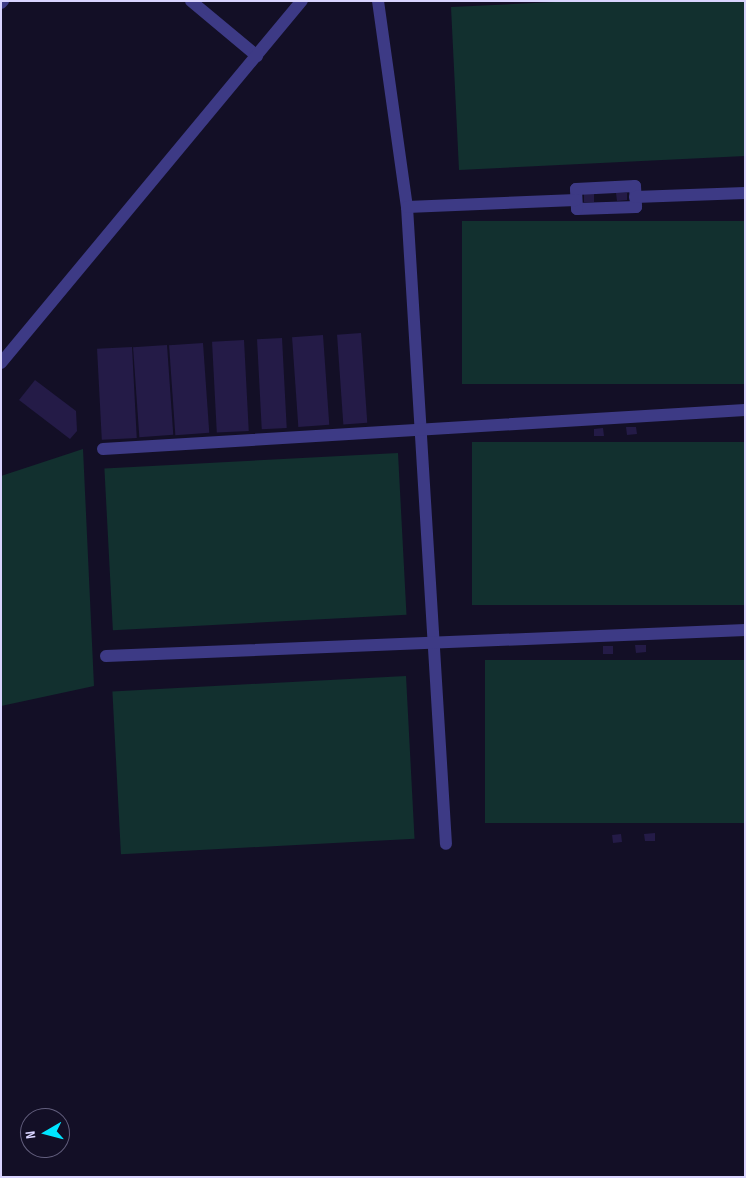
<!DOCTYPE html>
<html>
<head>
<meta charset="utf-8">
<style>
	body { margin:0 }
	#map { position:relative; width:746px; height:1178px; overflow:hidden; background:#130f26; font-family:"Sofia Sans Condensed",sans-serif }
	div>[style] { position:absolute }
	.green>* { inset:0; background:#12302f; transform-origin:0 0 }
	.building>* { inset:0; background:#241b47; transform-origin:0 0 }
	.minor>* { height:12px; margin:-6px; padding:0 6px; transform-origin:6px; border-radius:6px; background:#3d3a85 }
	span { translate:-50% -50%; white-space:nowrap; text-align:center; line-height:1.15; -webkit-text-stroke:4px #130f26; paint-order:stroke }
	.frame { position:absolute; inset:0; border:2px solid #d9d4ff; pointer-events:none }
	.north { position:absolute; left:20px; top:1108px; width:50px; height:50px; box-sizing:border-box; background:#130f26; border:1px solid #625e7d; border-radius:50%; rotate:262deg; font-size:14px; font-weight:700; line-height:20px; text-align:center; color:#d9d4ff }
	.north::after { content:''; display:block; margin:auto; width:18px; height:22px; background:#00e5ff; clip-path:polygon(50% 0,100% 100%,50% 72%,0 100%) }
</style>
</head>
<body>
<div id="map">
	<div class="green">
		<div style="clip-path:polygon(576px 1px,745px 1px,745px 156px,459px 170px,451px 7px)"></div>
		<div style="left:745px;top:221px;width:163px;height:283px;rotate:90deg"></div>
		<div style="left:745px;top:442px;width:163px;height:273px;rotate:90deg"></div>
		<div style="clip-path:polygon(83px 449px,94px 686px,1px 706px,1px 476px)"></div>
		<div style="left:398px;top:453px;width:162px;height:294px;rotate:87deg"></div>
		<div style="left:745px;top:660px;width:163px;height:260px;rotate:90deg"></div>
		<div style="left:406px;top:676px;width:163px;height:294px;rotate:87deg"></div>
	</div>
	<div class="building">
		<div style="clip-path:polygon(616px 193px,627px 193px,627px 200px,617px 201px)"></div>
		<div style="left:584px;top:194px;width:10px;height:8px"></div>
		<div style="left:361px;top:333px;width:90px;height:24px;rotate:86deg"></div>
		<div style="left:323px;top:335px;width:90px;height:31px;rotate:86deg"></div>
		<div style="left:282px;top:338px;width:90px;height:25px;rotate:87deg"></div>
		<div style="left:244px;top:340px;width:91px;height:32px;rotate:87deg"></div>
		<div style="left:203px;top:343px;width:90px;height:34px;rotate:86deg"></div>
		<div style="left:167px;top:345px;width:90px;height:34px;rotate:86deg"></div>
		<div style="left:132px;top:347px;width:91px;height:35px;rotate:87deg"></div>
		<div style="clip-path:polygon(35px 380px,76px 411px,77px 431px,70px 439px,19px 400px)"></div>
		<div style="clip-path:polygon(626px 427px,636px 427px,637px 434px,627px 435px)"></div>
		<div style="clip-path:polygon(603px 428px,604px 436px,594px 436px,594px 429px)"></div>
		<div style="clip-path:polygon(635px 645px,646px 645px,646px 652px,636px 653px)"></div>
		<div style="left:613px;top:646px;width:8px;height:10px;rotate:90deg"></div>
		<div style="clip-path:polygon(655px 833px,655px 841px,645px 841px,644px 834px)"></div>
		<div style="left:621px;top:834px;width:8px;height:9px;rotate:83deg"></div>
	</div>
	<div class="minor">
		<div style="left:191px;top:1px;width:86px;rotate:39.8deg"></div>
		<div style="left:378px;top:1px;width:208px;rotate:82deg"></div>
		<div style="left:407px;top:207px;width:638px;rotate:86.5deg"></div>
		<div style="left:1px;top:3px;width:3px;rotate:-45deg"></div>
		<div style="left:635px;top:186px;width:21px;rotate:87deg"></div>
		<div style="left:636px;top:207px;width:59px;rotate:178.1deg"></div>
		<div style="left:577px;top:209px;width:20px;rotate:-93deg"></div>
		<div style="left:576px;top:189px;width:59px;rotate:-2.9deg"></div>
		<div style="left:635px;top:197px;width:110px;rotate:-2.1deg"></div>
		<div style="left:407px;top:207px;width:169px;rotate:-2.4deg"></div>
		<div style="left:1px;top:363px;width:471px;rotate:-50.3deg"></div>
		<div style="left:103px;top:449px;width:643px;rotate:-3.48deg"></div>
		<div style="left:106px;top:656px;width:640px;rotate:-2.33deg"></div>
	</div>
	<div class="frame"></div>
	<div class="north">N</div>
</div>
</body>
</html>
